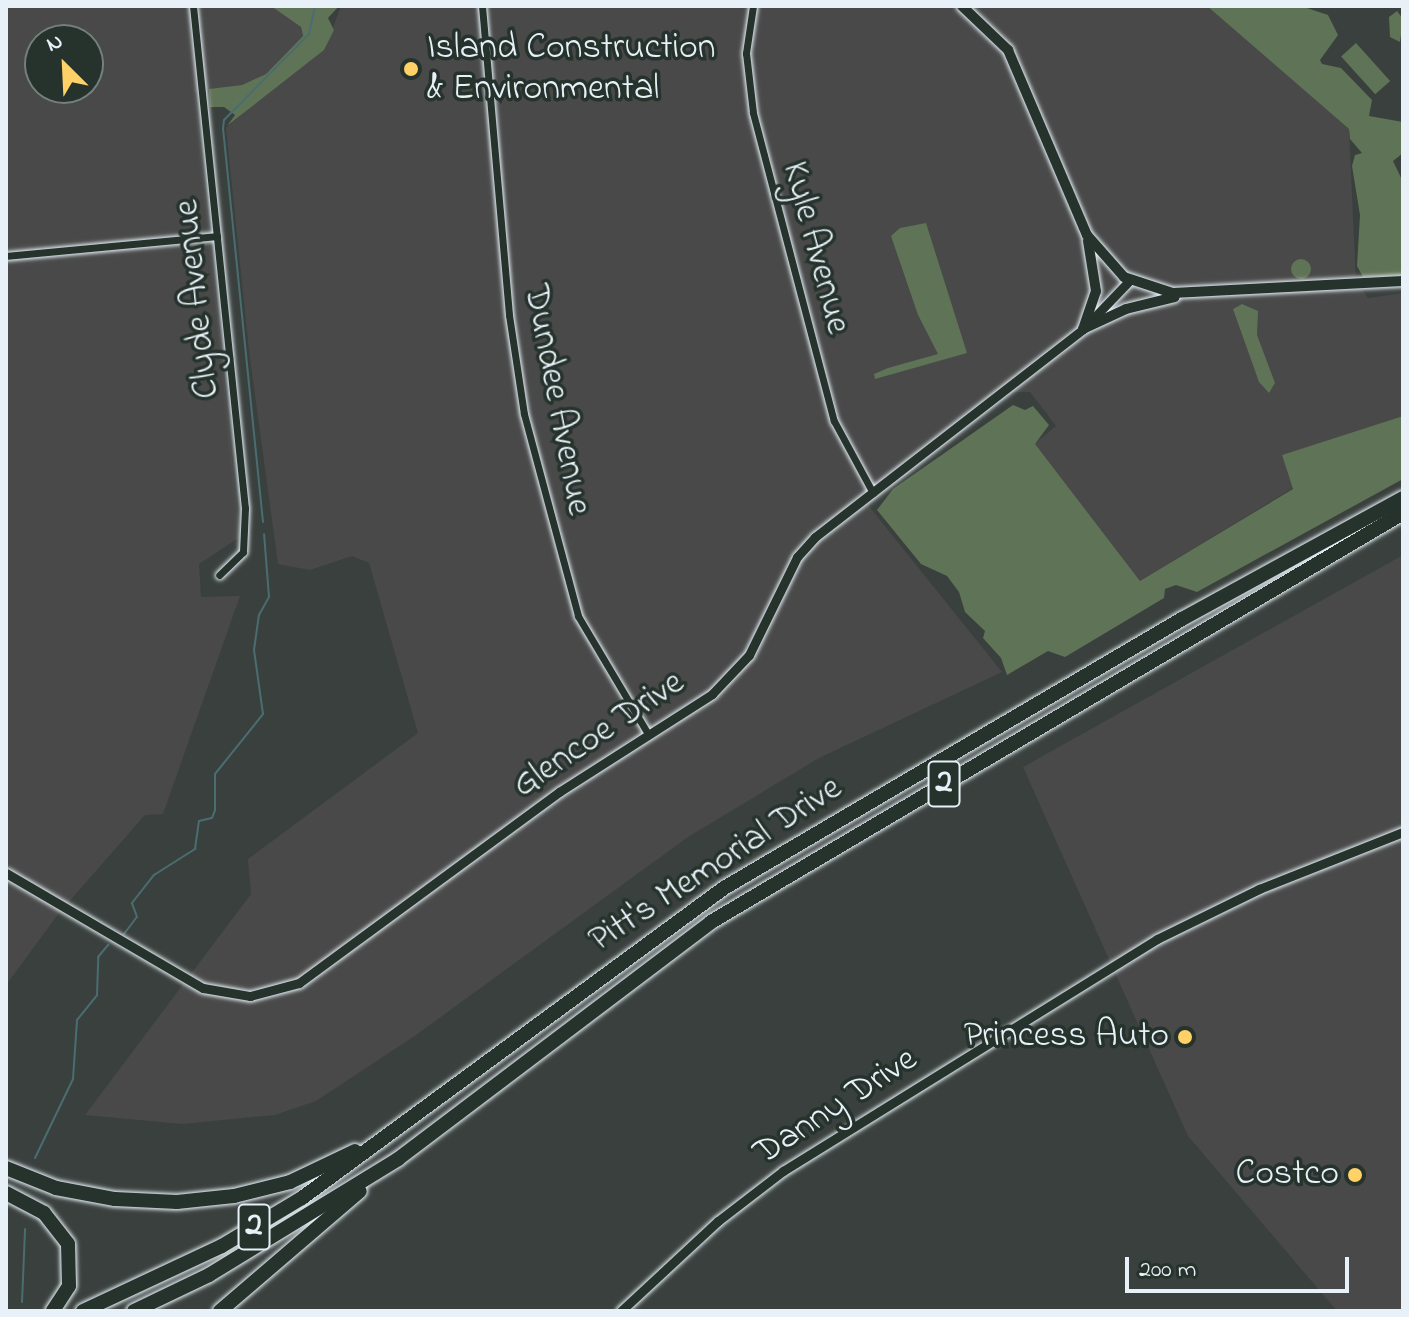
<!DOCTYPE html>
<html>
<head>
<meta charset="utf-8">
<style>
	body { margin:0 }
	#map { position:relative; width:1409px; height:1317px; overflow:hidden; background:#3a403d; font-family:"Indie Flower",sans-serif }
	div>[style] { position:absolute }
	.built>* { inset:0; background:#484948 }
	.green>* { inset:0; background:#5f7356; transform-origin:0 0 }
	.round { border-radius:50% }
	.stream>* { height:2px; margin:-1px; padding:0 1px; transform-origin:1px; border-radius:1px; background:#4a6d71 }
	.roads { filter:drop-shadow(0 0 2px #e8f1f8) drop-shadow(0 0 2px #e8f1f8) }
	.minor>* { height:7px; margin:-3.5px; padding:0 3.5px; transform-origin:3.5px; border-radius:3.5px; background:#26332d }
	.tertiary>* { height:9px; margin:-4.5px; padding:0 4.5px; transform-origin:4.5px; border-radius:4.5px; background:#26332d }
	.secondary>* { height:10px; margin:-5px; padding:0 5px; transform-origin:5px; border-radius:5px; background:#26332d }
	.motorway>* { height:14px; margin:-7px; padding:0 7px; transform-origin:7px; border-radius:7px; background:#26332d }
	.dots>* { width:22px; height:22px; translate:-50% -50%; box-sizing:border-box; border:4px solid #26332d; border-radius:50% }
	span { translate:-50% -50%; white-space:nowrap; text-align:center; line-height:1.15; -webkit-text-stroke:7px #26332d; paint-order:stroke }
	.shield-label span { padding:2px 6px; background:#26332d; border:2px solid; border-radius:6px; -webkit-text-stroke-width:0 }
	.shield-label { font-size:34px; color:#e8f1f8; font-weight:700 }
	.poi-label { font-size:36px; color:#e8f1f8 }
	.left { translate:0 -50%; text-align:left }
	.right { translate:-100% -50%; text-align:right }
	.street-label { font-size:36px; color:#e8f1f8 }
	.frame { position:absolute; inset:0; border:8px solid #e8f1f8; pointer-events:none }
	.north { position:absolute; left:24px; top:24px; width:80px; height:80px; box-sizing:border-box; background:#26332d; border:2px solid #747f7e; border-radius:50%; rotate:336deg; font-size:22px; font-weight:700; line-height:32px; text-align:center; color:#e8f1f8 }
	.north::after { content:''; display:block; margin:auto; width:28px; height:36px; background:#ffd166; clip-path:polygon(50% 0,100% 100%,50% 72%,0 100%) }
	.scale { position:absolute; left:1125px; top:1257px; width:224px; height:36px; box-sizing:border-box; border:4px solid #e8f1f8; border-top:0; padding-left:10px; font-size:24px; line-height:28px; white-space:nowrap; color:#e8f1f8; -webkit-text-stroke:6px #26332d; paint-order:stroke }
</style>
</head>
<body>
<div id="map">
	<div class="built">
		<div style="clip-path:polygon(evenodd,6px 6px,295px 6px,303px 36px,266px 74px,242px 85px,195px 92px,240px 537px,199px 564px,201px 597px,240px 596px,163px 814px,145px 815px,59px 913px,6px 985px,6px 6px,40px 40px,88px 40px,88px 88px,40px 88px,40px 40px)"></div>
		<div style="clip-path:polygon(341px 6px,1207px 6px,1349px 129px,1356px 281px,1368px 298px,1403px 293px,1403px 416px,1282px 455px,1293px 488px,1140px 581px,1034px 444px,1056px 426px,1030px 392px,1012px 392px,868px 505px,1002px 672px,819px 758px,688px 837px,416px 1035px,316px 1101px,275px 1115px,182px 1124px,85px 1115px,251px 894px,248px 859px,418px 733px,369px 563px,352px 556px,310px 570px,278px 564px,249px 351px,226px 128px,328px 41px)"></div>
		<div style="clip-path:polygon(1403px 555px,1403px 1309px,1337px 1311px,1188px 1136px,1023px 767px)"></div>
	</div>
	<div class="green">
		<div style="clip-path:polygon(271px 6px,339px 6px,328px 18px,334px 30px,324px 50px,227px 126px,235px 115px,224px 107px,210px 107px,209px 89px,242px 85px,266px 74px,303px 36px,301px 27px)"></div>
		<div style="clip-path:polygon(1207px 6px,1301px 6px,1328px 15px,1338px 35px,1320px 60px,1322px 64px,1341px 68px,1372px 100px,1369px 116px,1403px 122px,1403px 153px,1393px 161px,1403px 182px,1403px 275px,1363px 277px,1357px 266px,1360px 215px,1352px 166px,1355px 155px,1362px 153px,1350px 139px,1349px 129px)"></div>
		<div style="clip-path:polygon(1397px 11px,1403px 19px,1400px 42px,1390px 37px,1389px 17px)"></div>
		<div style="left:1356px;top:43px;width:51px;height:20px;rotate:48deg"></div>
		<div style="clip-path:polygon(926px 223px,967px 353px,875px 379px,874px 374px,888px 368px,938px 354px,918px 315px,891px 236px,900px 228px)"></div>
		<div class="round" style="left:1291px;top:259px;width:20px;height:20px"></div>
		<div style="clip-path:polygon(1242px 304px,1258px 311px,1257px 335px,1275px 383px,1269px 393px,1259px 382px,1233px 309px)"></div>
		<div style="clip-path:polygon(1013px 405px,1025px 410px,1033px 406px,1049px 425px,1035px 444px,1140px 581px,1293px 489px,1282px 455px,1403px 416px,1403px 479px,1197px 592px,1176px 585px,1165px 589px,1164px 598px,1065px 657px,1048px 651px,1007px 675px,1001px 658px,983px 638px,985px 631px,965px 612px,959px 592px,947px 576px,921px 564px,877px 510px,893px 489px)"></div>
	</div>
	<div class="stream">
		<div style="left:263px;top:522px;width:395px;rotate:-95.8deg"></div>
		<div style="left:223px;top:129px;width:9px;rotate:-84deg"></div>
		<div style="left:224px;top:120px;width:121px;rotate:-45.3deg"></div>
		<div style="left:309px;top:34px;width:29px;rotate:-78deg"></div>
		<div style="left:124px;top:934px;width:21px;rotate:-53deg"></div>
		<div style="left:137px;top:917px;width:15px;rotate:-110deg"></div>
		<div style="left:132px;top:903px;width:36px;rotate:-52deg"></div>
		<div style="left:154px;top:875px;width:49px;rotate:-32.4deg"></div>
		<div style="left:195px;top:849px;width:28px;rotate:-82deg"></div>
		<div style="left:199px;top:821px;width:13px;rotate:-13deg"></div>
		<div style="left:212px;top:818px;width:9px;rotate:-69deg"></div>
		<div style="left:215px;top:810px;width:36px;rotate:-90deg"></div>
		<div style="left:215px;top:774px;width:77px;rotate:-51.3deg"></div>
		<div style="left:263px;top:714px;width:65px;rotate:-98deg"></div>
		<div style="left:254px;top:650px;width:35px;rotate:-82deg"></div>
		<div style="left:259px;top:615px;width:21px;rotate:-61deg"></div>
		<div style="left:269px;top:597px;width:63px;rotate:-94.5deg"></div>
		<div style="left:35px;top:1158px;width:88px;rotate:-64.3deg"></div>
		<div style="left:73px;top:1079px;width:59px;rotate:-86.1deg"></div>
		<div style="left:77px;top:1020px;width:32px;rotate:-51deg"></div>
		<div style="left:97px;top:995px;width:38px;rotate:-88deg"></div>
		<div style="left:98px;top:957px;width:16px;rotate:-50deg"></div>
		<div style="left:22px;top:1302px;width:73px;rotate:-87.6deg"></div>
	</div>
	<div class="roads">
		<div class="minor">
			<div style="left:193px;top:6px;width:505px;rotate:84.09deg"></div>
			<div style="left:245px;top:508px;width:44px;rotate:92.6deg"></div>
			<div style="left:243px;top:552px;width:33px;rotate:136deg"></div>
			<div style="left:482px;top:6px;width:310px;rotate:85deg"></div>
			<div style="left:509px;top:315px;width:100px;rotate:81.4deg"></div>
			<div style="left:524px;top:414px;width:209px;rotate:75deg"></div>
			<div style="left:578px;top:616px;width:137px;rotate:59.3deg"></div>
			<div style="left:753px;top:6px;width:48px;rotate:98.5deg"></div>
			<div style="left:746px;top:53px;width:60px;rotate:83.3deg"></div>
			<div style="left:753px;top:113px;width:318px;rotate:75.3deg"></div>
			<div style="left:834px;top:421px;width:82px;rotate:61.6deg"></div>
			<div style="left:6px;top:256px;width:212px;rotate:-5.4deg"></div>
		</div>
		<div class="tertiary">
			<div style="left:6px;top:873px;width:228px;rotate:30.3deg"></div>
			<div style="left:203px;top:988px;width:48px;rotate:9.7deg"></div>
			<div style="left:250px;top:996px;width:51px;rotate:-14.9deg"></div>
			<div style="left:299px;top:983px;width:323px;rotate:-36.3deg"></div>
			<div style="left:559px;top:792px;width:182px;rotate:-32.6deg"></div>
			<div style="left:712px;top:694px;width:54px;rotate:-46.5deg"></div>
			<div style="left:749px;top:655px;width:109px;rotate:-63.9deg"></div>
			<div style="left:797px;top:557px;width:27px;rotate:-48deg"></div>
			<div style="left:815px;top:537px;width:339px;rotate:-37.8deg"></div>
			<div style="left:1083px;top:329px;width:66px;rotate:-46.2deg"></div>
			<div style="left:621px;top:1311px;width:132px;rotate:-42.9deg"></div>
			<div style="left:718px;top:1221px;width:82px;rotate:-37.6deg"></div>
			<div style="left:783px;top:1171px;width:440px;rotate:-31.8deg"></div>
			<div style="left:1157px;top:939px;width:114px;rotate:-26.1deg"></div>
			<div style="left:1259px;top:889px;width:155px;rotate:-21.6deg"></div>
		</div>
		<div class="secondary">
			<div style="left:962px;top:6px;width:64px;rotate:43.7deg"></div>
			<div style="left:1008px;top:50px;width:201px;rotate:66.9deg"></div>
			<div style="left:1087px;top:235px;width:56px;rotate:48.6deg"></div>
			<div style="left:1124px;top:277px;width:52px;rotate:18.1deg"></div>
			<div style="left:1173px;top:293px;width:230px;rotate:-3deg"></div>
			<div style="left:1083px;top:329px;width:47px;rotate:-24.9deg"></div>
			<div style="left:1126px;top:309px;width:50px;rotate:-13.8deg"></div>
			<div style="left:1083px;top:329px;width:40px;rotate:-71.1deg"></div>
			<div style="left:1096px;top:291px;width:51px;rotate:-99.1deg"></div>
		</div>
		<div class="motorway">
			<div style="left:6px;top:1168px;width:54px;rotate:21.8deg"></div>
			<div style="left:56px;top:1188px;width:60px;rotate:10.6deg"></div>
			<div style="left:115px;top:1199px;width:62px;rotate:2.8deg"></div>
			<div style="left:177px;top:1202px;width:57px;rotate:-6deg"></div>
			<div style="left:234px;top:1196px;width:58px;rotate:-14deg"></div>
			<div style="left:290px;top:1182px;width:72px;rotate:-25.5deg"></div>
			<div style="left:6px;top:1193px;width:43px;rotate:27.8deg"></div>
			<div style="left:44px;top:1213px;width:39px;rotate:52deg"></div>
			<div style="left:68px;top:1244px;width:42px;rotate:88.6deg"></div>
			<div style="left:69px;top:1286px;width:30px;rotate:123deg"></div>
			<div style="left:83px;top:1311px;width:153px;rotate:-25.1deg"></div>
			<div style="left:222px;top:1246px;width:93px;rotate:-31deg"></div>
			<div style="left:302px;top:1198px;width:524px;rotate:-36.3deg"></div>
			<div style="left:724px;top:888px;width:531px;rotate:-30.43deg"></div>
			<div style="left:1182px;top:619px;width:252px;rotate:-28.7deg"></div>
			<div style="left:134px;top:1311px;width:83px;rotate:-25.6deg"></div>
			<div style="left:209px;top:1275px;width:222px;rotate:-31.5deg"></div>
			<div style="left:398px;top:1159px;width:393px;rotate:-37.1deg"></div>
			<div style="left:711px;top:922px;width:804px;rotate:-30.58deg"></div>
			<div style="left:220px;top:1311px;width:184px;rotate:-40.6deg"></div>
		</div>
	</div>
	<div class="dots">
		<div style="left:411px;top:69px;background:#ffd166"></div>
		<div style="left:1185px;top:1037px;background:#ffd166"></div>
		<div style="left:1355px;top:1175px;background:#ffd166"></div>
	</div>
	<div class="shield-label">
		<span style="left:944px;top:784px">2</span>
		<span style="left:254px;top:1227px">2</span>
	</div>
	<div class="poi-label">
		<span class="left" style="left:427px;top:69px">Island Construction<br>&amp; Environmental</span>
		<span class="right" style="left:1169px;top:1037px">Princess Auto</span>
		<span class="right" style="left:1339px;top:1175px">Costco</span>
	</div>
	<div class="street-label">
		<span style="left:815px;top:248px;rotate:75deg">Kyle Avenue</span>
		<span style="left:198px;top:299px;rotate:-96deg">Clyde Avenue</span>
		<span style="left:556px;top:400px;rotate:79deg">Dundee Avenue</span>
		<span style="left:599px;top:735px;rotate:-34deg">Glencoe Drive</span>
		<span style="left:716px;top:865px;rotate:-33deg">Pitt's Memorial Drive</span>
		<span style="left:836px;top:1107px;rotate:-33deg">Danny Drive</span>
	</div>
	<div class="frame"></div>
	<div class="north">N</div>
	<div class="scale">200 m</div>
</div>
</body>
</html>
